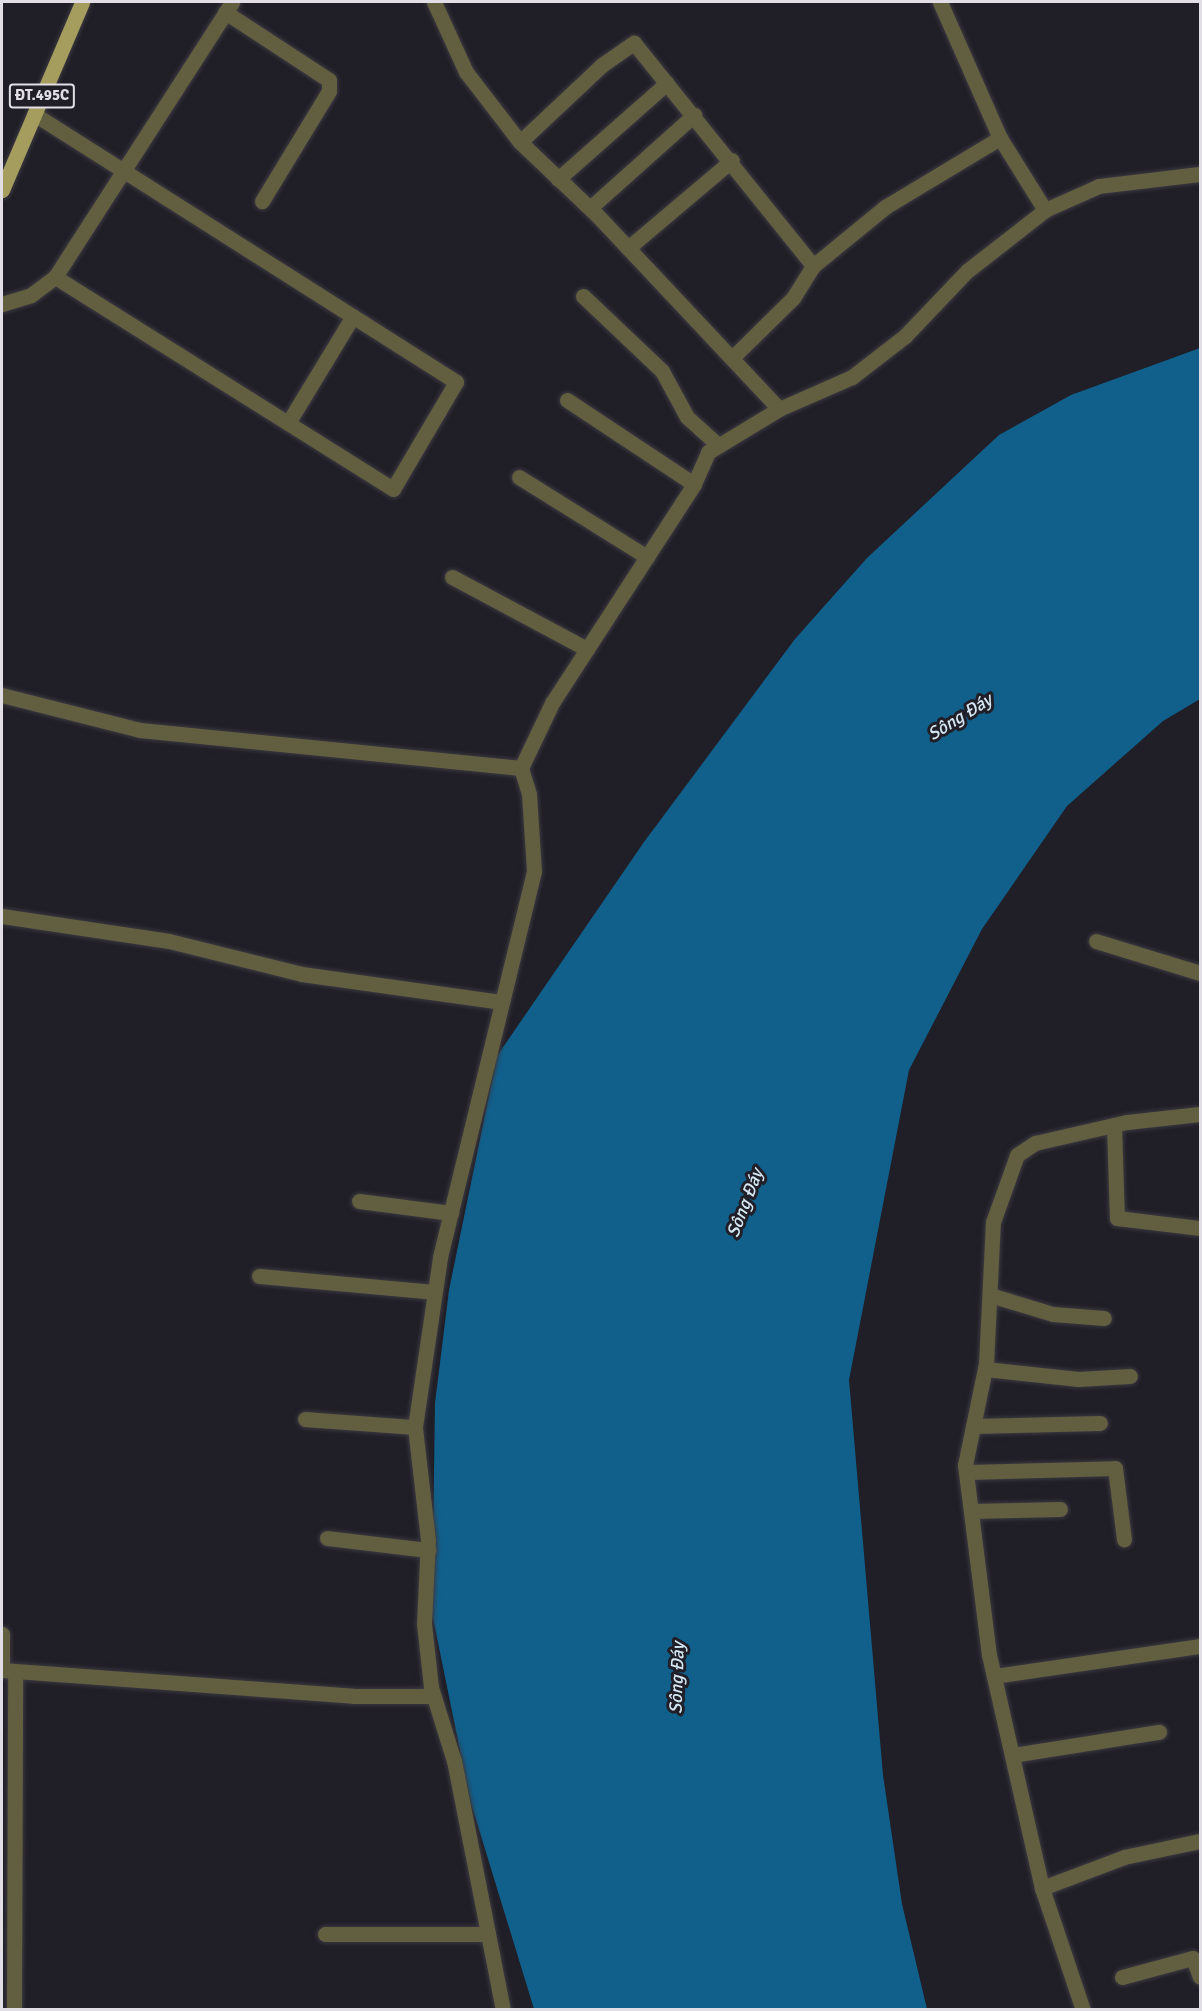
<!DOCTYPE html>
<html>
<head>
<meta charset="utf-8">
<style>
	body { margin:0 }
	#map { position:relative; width:1202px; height:2011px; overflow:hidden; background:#201e26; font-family:Signika,sans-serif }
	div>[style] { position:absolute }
	.water>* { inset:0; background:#11608c }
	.roads { filter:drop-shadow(0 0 2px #3b3941) drop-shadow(0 0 2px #3b3941) }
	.minor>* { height:15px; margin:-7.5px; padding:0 7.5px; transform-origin:7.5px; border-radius:7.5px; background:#625e40 }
	.primary>* { height:15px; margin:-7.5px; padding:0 7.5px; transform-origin:7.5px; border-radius:7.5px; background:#a59d5e }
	span { translate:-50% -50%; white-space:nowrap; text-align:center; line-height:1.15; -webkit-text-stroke:6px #201e26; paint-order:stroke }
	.shield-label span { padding:2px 4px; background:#201e26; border:2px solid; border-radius:4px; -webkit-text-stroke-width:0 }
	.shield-label { font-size:15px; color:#e1dfe5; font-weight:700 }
	.water-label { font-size:18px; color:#d6e7f4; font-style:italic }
	.frame { position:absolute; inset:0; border:3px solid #e1dfe5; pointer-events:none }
</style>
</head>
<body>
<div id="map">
	<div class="water">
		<div style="clip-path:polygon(1200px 348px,1200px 699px,1163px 721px,1067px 806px,982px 929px,909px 1070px,849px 1380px,883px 1775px,902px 1904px,927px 2009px,534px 2009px,470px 1800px,432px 1613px,435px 1403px,449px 1290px,497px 1056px,644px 842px,795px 639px,867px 558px,999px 435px,1071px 395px)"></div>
	</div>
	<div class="roads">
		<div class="minor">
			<div style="left:434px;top:2px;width:77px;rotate:65.4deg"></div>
			<div style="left:466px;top:72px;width:88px;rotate:52.4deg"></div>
			<div style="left:520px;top:142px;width:106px;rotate:43.5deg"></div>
			<div style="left:597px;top:215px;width:266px;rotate:46.8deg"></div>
			<div style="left:940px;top:2px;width:149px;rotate:66.2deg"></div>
			<div style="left:1000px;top:138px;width:85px;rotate:58deg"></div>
			<div style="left:225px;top:12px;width:124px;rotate:33.2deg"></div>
			<div style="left:329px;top:80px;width:11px;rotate:90deg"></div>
			<div style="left:329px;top:91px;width:129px;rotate:121.3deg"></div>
			<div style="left:34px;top:114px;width:500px;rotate:32.4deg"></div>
			<div style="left:456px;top:382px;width:124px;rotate:120.5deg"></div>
			<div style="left:393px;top:489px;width:399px;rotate:-147.9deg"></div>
			<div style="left:520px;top:142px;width:112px;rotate:-43.2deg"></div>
			<div style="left:602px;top:65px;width:39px;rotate:-35deg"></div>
			<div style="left:634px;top:43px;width:286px;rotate:51.2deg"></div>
			<div style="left:558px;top:179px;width:145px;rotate:-41.4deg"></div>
			<div style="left:590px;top:208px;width:140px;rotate:-41.8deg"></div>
			<div style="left:628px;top:248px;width:136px;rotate:-40.2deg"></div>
			<div style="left:583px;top:296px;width:109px;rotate:43.5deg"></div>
			<div style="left:662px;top:371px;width:52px;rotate:61.5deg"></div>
			<div style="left:687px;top:417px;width:40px;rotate:42deg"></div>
			<div style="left:2px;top:304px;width:30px;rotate:-17deg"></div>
			<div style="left:31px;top:295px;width:30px;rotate:-37deg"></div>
			<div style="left:55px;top:277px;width:327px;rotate:-57.2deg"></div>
			<div style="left:732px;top:358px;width:86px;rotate:-44.5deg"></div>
			<div style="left:793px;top:298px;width:38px;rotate:-58deg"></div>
			<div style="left:813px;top:266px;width:93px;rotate:-39.3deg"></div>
			<div style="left:885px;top:207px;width:134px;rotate:-31deg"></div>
			<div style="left:567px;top:400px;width:152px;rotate:33.5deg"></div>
			<div style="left:288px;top:423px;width:125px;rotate:-58.7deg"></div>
			<div style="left:519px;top:477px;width:151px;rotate:32deg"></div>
			<div style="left:452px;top:577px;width:153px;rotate:28.1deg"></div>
			<div style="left:2px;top:695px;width:142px;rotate:14.2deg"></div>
			<div style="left:140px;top:730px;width:383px;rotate:5.7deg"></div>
			<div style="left:2px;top:916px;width:169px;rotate:8.5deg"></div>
			<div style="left:169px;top:941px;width:137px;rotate:13.9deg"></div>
			<div style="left:302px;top:974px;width:202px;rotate:8deg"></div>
			<div style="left:1096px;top:941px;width:109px;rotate:17.1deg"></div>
			<div style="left:1114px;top:1125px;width:93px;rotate:88.2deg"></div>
			<div style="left:1117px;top:1218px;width:84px;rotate:6.9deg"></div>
			<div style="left:359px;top:1201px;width:93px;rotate:7.4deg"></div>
			<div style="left:259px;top:1276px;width:176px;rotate:5.2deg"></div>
			<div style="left:990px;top:1295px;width:66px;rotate:16.8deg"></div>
			<div style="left:1053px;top:1314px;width:51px;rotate:4.5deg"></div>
			<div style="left:985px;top:1369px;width:94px;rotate:6.1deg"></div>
			<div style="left:1078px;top:1379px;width:52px;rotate:-3.3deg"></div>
			<div style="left:305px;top:1419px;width:110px;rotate:4.2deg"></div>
			<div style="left:973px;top:1426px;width:127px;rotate:-1.4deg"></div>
			<div style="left:967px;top:1472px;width:148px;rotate:-1.5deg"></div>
			<div style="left:1115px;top:1468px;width:72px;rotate:82.8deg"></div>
			<div style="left:971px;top:1511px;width:89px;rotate:-1.3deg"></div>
			<div style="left:327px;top:1538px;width:102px;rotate:6.8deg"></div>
			<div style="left:2px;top:1634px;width:36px;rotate:90deg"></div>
			<div style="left:2px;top:1670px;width:352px;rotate:4.2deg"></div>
			<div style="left:353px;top:1696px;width:80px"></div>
			<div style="left:994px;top:1676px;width:208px;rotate:-8.3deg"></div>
			<div style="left:1013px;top:1755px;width:148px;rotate:-9deg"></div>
			<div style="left:1042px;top:1888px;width:88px;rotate:-20.7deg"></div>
			<div style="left:1124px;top:1857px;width:78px;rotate:-11.9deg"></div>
			<div style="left:325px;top:1934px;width:163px"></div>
			<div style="left:1122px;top:1977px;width:73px;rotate:-15deg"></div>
			<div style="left:1193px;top:1958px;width:20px;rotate:70deg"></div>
			<div style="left:14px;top:2010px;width:339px;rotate:-89.8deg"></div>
			<div style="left:503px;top:2010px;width:254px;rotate:-101.1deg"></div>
			<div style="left:454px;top:1761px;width:77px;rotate:-107.3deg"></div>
			<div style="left:431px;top:1687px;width:63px;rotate:-96.3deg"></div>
			<div style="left:424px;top:1624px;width:84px;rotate:-87.3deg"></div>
			<div style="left:428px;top:1540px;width:114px;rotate:-96.6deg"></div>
			<div style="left:415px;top:1427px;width:172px;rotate:-81.6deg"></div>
			<div style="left:440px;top:1257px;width:397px;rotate:-76.3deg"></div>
			<div style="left:534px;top:871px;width:77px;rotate:-93.7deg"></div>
			<div style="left:529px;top:794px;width:27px;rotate:-107deg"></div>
			<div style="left:521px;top:768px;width:72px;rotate:-64.5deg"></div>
			<div style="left:552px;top:703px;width:261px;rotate:-57deg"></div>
			<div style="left:694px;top:484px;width:35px;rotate:-66deg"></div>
			<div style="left:708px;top:452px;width:83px;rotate:-31.2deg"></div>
			<div style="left:779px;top:409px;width:80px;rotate:-23.7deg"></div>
			<div style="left:852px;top:377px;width:67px;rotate:-37.7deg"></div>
			<div style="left:905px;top:336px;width:90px;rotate:-46.4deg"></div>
			<div style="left:967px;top:271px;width:99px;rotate:-38deg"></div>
			<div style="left:1045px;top:210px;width:59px;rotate:-24deg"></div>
			<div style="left:1099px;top:186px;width:102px;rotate:-6.8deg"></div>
			<div style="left:1083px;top:2010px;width:129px;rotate:-108.6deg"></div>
			<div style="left:1042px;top:1888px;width:239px;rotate:-102.8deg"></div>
			<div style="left:989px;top:1655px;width:192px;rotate:-97.2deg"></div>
			<div style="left:965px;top:1465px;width:103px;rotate:-78.3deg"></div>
			<div style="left:986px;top:1364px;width:142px;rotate:-87.2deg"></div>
			<div style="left:993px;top:1222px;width:71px;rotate:-70.3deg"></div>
			<div style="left:1017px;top:1155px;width:22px;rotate:-34deg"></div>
			<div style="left:1035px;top:1143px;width:94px;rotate:-12.9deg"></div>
			<div style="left:1127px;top:1122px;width:73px;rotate:-6.3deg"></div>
		</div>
		<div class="primary">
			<div style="left:2px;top:190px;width:204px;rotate:-66.9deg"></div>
		</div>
	</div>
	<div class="shield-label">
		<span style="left:42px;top:96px">ĐT.495C</span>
	</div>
	<div class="water-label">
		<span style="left:960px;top:717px;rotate:-32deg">Sông Đáy</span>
		<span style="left:745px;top:1203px;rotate:-69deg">Sông Đáy</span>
		<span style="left:677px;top:1678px;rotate:-88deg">Sông Đáy</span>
	</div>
	<div class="frame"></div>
</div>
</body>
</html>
